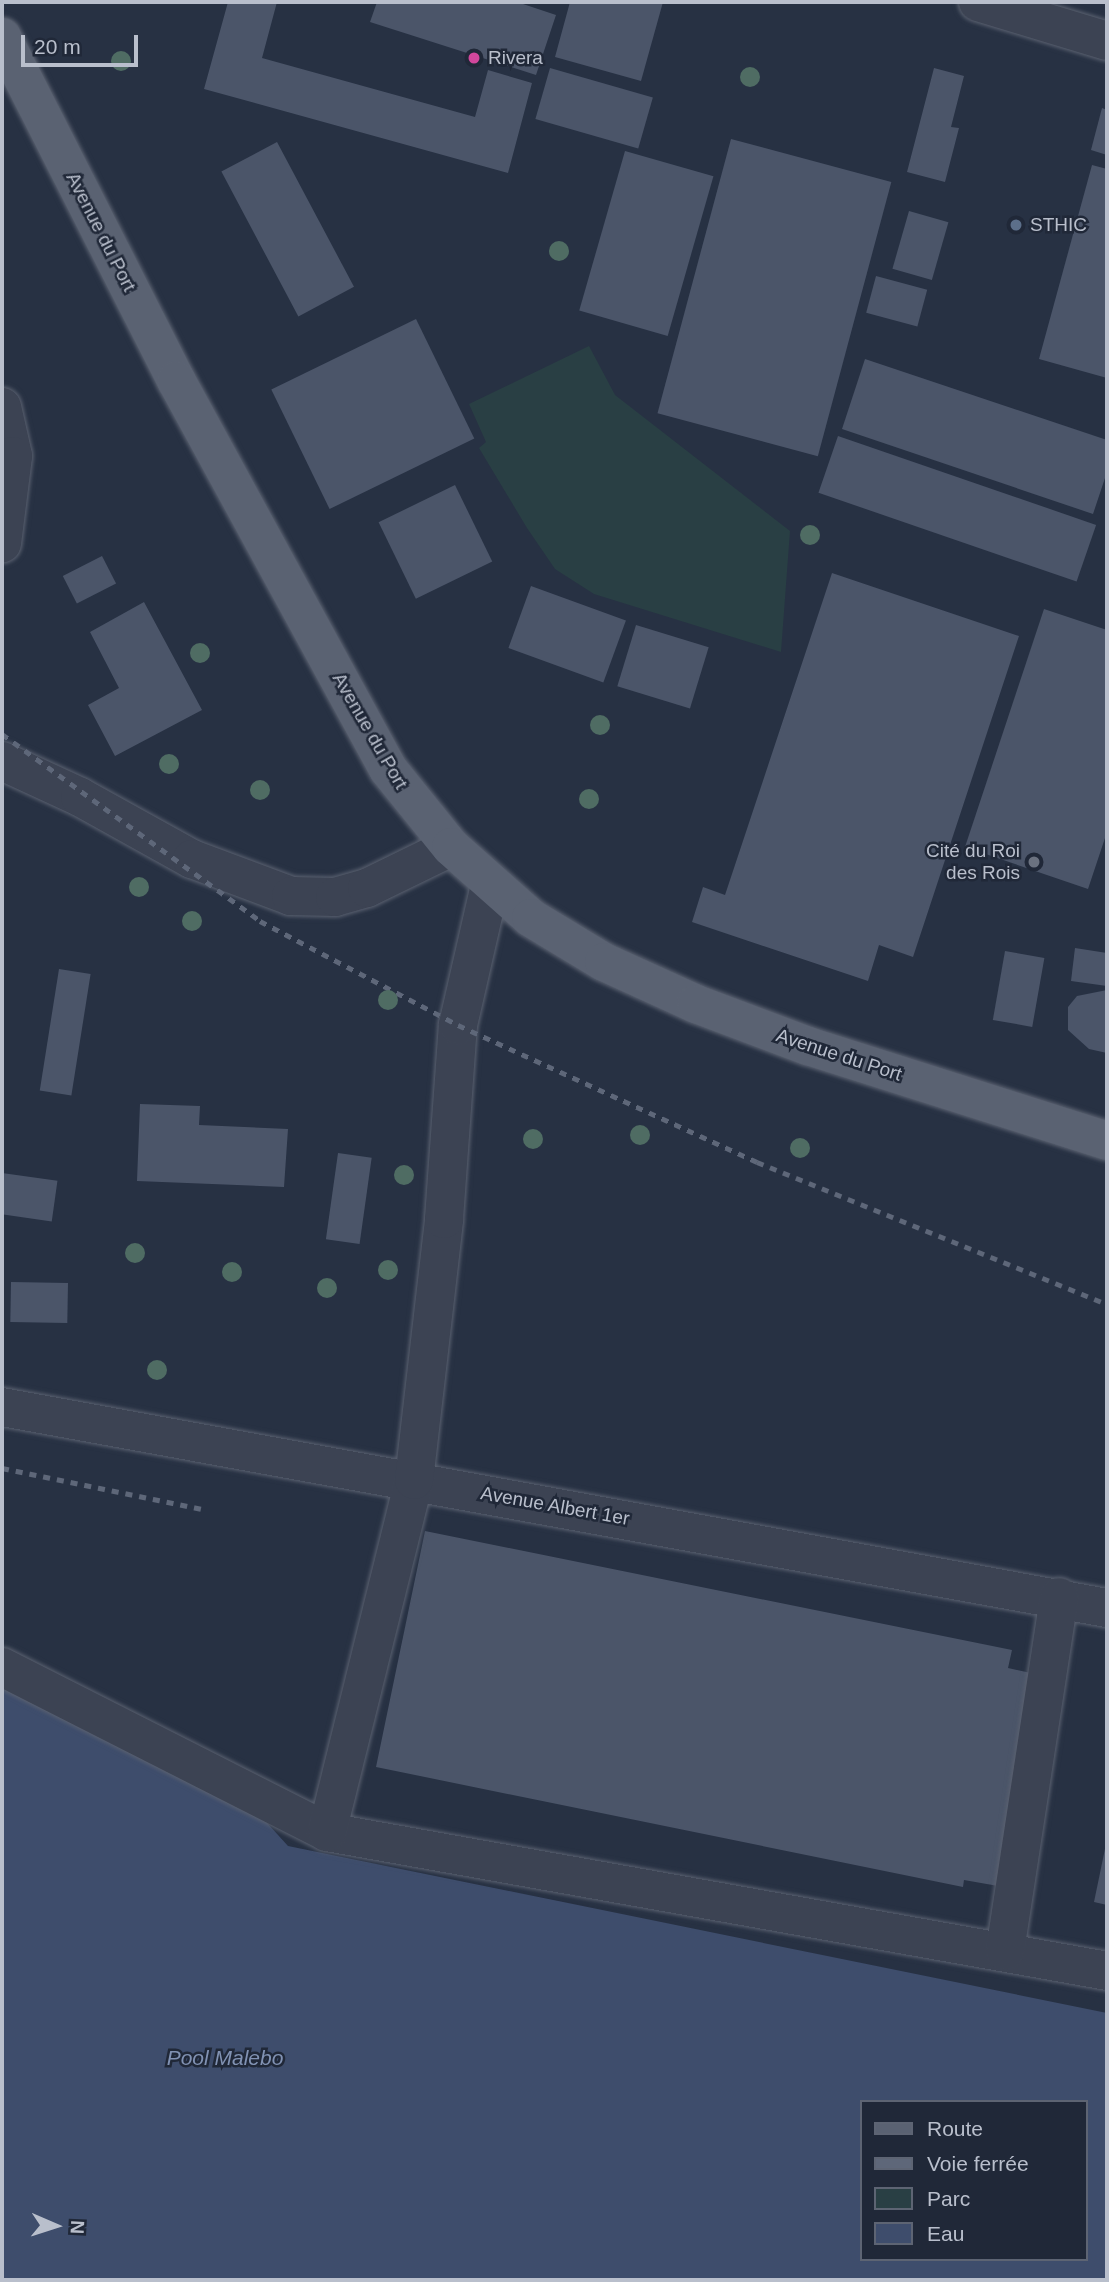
<!DOCTYPE html>
<html>
<head>
<meta charset="utf-8">
<style>
	body { margin:0 }
	#map { position:relative; width:1109px; height:2282px; overflow:hidden; background:#273143; font-family:Helvetica,sans-serif }
	div>[style] { position:absolute }
	.green>* { inset:0; background:#293f44 }
	.water>* { inset:0; background:#3e4d6c }
	.building>* { inset:0; background:#4b5569; transform-origin:0 0 }
	.roads { filter:drop-shadow(0 0 2px #5a6170) drop-shadow(0 0 2px #5a6170) }
	.minor>* { height:38px; margin:-19px; padding:0 19px; transform-origin:19px; border-radius:19px; background:#3c4353 }
	.major>* { height:38px; margin:-19px; padding:0 19px; transform-origin:19px; border-radius:19px; background:#5a6272 }
	.rail>* { height:5px; margin-top:-2.5px; transform-origin:0; background:repeating-linear-gradient(90deg,#5e6779 0 7px,transparent 0 14px) }
	.trees>* { width:20px; height:20px; margin:-10px; border-radius:50%; background:#4f6c63 }
	.dots>* { width:19px; height:19px; translate:-50% -50%; box-sizing:border-box; border:4px solid #202838; border-radius:50% }
	span { translate:-50% -50%; white-space:nowrap; text-align:center; line-height:1.15; -webkit-text-stroke:5px #202838; paint-order:stroke }
	.poi-label { font-size:19px; color:#b9bfcc }
	.left { translate:0 -50%; text-align:left }
	.right { translate:-100% -50%; text-align:right }
	.street-label { font-size:19px; color:#b9bfcc }
	.water-label { font-size:21px; color:#8192b3; font-style:italic }
	.frame { position:absolute; inset:0; border:4px solid #b9bfcc; pointer-events:none }
	.legend { position:absolute; left:860px; top:2100px; width:228px; height:161px; box-sizing:border-box; background:#202838; border:2px solid #5d6473; margin:0; padding:9px 12px; list-style:none; font-size:21px; color:#b9bfcc }
	.legend li { display:flex; align-items:center; gap:14px; height:35px }
	.legend b { width:35px; border:2px solid #5d6473 }
	.north { position:absolute; left:21px; top:2191px; width:70px; height:70px; -webkit-text-stroke:5px #202838; paint-order:stroke; rotate:93deg; font-size:19px; font-weight:700; line-height:28px; text-align:center; color:#b9bfcc }
	.north::after { content:''; display:block; margin:auto; width:24px; height:32px; background:#b9bfcc; clip-path:polygon(50% 0,100% 100%,50% 72%,0 100%) }
	.scale { position:absolute; left:21px; top:35px; width:117px; height:32px; box-sizing:border-box; border:4px solid #b9bfcc; border-top:0; padding-left:9px; font-size:21px; line-height:24px; white-space:nowrap; color:#b9bfcc; -webkit-text-stroke:5px #202838; paint-order:stroke }
</style>
</head>
<body>
<div id="map">
	<div class="green">
		<div style="clip-path:polygon(589px 346px,615px 395px,790px 531px,781px 652px,594px 594px,555px 569px,527px 528px,479px 448px,486px 442px,469px 404px)"></div>
	</div>
	<div class="water">
		<div style="clip-path:polygon(evenodd,2px 1688px,250px 1804px,288px 1846px,1107px 2013px,1107px 2280px,2px 2280px,2px 1688px,862px 2102px,1086px 2102px,1086px 2259px,862px 2259px,862px 2102px)"></div>
	</div>
	<div class="building">
		<div style="clip-path:polygon(228px 2px,277px 2px,262px 58px,475px 117px,488px 70px,532px 83px,508px 173px,204px 89px)"></div>
		<div style="clip-path:polygon(377px 2px,517px 2px,556px 15px,536px 75px,370px 22px)"></div>
		<div style="clip-path:polygon(570px 2px,663px 2px,641px 81px,555px 57px)"></div>
		<div style="left:550px;top:68px;width:107px;height:53px;rotate:16deg"></div>
		<div style="clip-path:polygon(934px 68px,964px 76px,951px 127px,959px 128px,945px 182px,907px 172px)"></div>
		<div style="clip-path:polygon(1102px 108px,1107px 110px,1107px 155px,1091px 150px)"></div>
		<div style="left:731px;top:139px;width:166px;height:284px;rotate:15deg"></div>
		<div style="left:277px;top:142px;width:164px;height:63px;rotate:62deg"></div>
		<div style="left:625px;top:151px;width:92px;height:166px;rotate:16deg"></div>
		<div style="clip-path:polygon(1092px 165px,1107px 169px,1107px 378px,1039px 359px)"></div>
		<div style="left:909px;top:211px;width:41px;height:60px;rotate:16deg"></div>
		<div style="left:876px;top:276px;width:53px;height:38px;rotate:15deg"></div>
		<div style="left:416px;top:319px;width:133px;height:161px;rotate:64deg"></div>
		<div style="clip-path:polygon(865px 359px,1107px 440px,1107px 472px,1093px 514px,842px 429px)"></div>
		<div style="left:838px;top:436px;width:273px;height:60px;rotate:19deg"></div>
		<div style="left:455px;top:485px;width:85px;height:85px;rotate:64deg"></div>
		<div style="left:102px;top:556px;width:31px;height:44px;rotate:63deg"></div>
		<div style="clip-path:polygon(832px 573px,1019px 636px,913px 957px,879px 945px,868px 981px,692px 922px,703px 887px,725px 895px)"></div>
		<div style="left:531px;top:586px;width:101px;height:66px;rotate:20deg"></div>
		<div style="clip-path:polygon(144px 602px,202px 710px,115px 756px,88px 705px,119px 688px,90px 632px)"></div>
		<div style="clip-path:polygon(1044px 609px,1107px 630px,1107px 832px,1088px 889px,965px 847px)"></div>
		<div style="left:636px;top:625px;width:76px;height:64px;rotate:17deg"></div>
		<div style="clip-path:polygon(1075px 948px,1107px 953px,1107px 986px,1071px 981px)"></div>
		<div style="left:1005px;top:951px;width:40px;height:70px;rotate:10deg"></div>
		<div style="left:59px;top:969px;width:32px;height:123px;rotate:9deg"></div>
		<div style="clip-path:polygon(1107px 990px,1107px 1053px,1089px 1049px,1068px 1030px,1068px 1007px,1077px 996px)"></div>
		<div style="clip-path:polygon(140px 1104px,200px 1106px,199px 1125px,288px 1129px,284px 1187px,137px 1181px)"></div>
		<div style="left:338px;top:1153px;width:34px;height:87px;rotate:8deg"></div>
		<div style="left:2px;top:1173px;width:56px;height:41px;rotate:8deg"></div>
		<div style="left:11px;top:1282px;width:57px;height:40px;rotate:1deg"></div>
		<div style="clip-path:polygon(425px 1531px,1012px 1650px,1008px 1668px,1040px 1675px,998px 1886px,964px 1880px,963px 1887px,376px 1767px)"></div>
		<div style="clip-path:polygon(1106px 1844px,1107px 1844px,1107px 1905px,1094px 1902px)"></div>
	</div>
	<div class="roads">
		<div class="minor">
			<div style="left:978px;top:2px;width:135px;rotate:16.8deg"></div>
			<div style="left:2px;top:407px;width:50px;rotate:77.3deg"></div>
			<div style="left:13px;top:456px;width:88px;rotate:97.2deg"></div>
			<div style="left:2px;top:761px;width:86px;rotate:24.8deg"></div>
			<div style="left:80px;top:797px;width:128px;rotate:29deg"></div>
			<div style="left:192px;top:859px;width:106px;rotate:20.5deg"></div>
			<div style="left:291px;top:896px;width:44px;rotate:1.3deg"></div>
			<div style="left:335px;top:897px;width:33px;rotate:-16deg"></div>
			<div style="left:367px;top:888px;width:93px;rotate:-26deg"></div>
			<div style="left:2px;top:1407px;width:1123px;rotate:10.31deg"></div>
			<div style="left:2px;top:1667px;width:364px;rotate:26.9deg"></div>
			<div style="left:327px;top:1832px;width:792px;rotate:10.1deg"></div>
			<div style="left:327px;top:1832px;width:363px;rotate:-76.1deg"></div>
			<div style="left:414px;top:1480px;width:263px;rotate:-83.4deg"></div>
			<div style="left:444px;top:1219px;width:195px;rotate:-85.9deg"></div>
			<div style="left:458px;top:1025px;width:144px;rotate:-77.1deg"></div>
			<div style="left:1005px;top:1951px;width:358px;rotate:-81.3deg"></div>
		</div>
		<div class="major">
			<div style="left:2px;top:37px;width:385px;rotate:63.1deg"></div>
			<div style="left:176px;top:380px;width:443px;rotate:61.4deg"></div>
			<div style="left:388px;top:769px;width:100px;rotate:51.1deg"></div>
			<div style="left:451px;top:847px;width:107px;rotate:41.6deg"></div>
			<div style="left:531px;top:918px;width:85px;rotate:31.1deg"></div>
			<div style="left:604px;top:962px;width:101px;rotate:24.5deg"></div>
			<div style="left:696px;top:1004px;width:120px;rotate:20.6deg"></div>
			<div style="left:808px;top:1046px;width:314px;rotate:17.6deg"></div>
		</div>
	</div>
	<div class="rail">
		<div style="left:2px;top:734px;width:319px;rotate:35.9deg"></div>
		<div style="left:260px;top:921px;width:224px;rotate:27.7deg"></div>
		<div style="left:458px;top:1025px;width:329px;rotate:24.6deg"></div>
		<div style="left:757px;top:1162px;width:378px;rotate:22.1deg"></div>
		<div style="left:2px;top:1468px;width:203px;rotate:11.6deg"></div>
	</div>
	<div class="trees">
		<div style="left:121px;top:61px"></div>
		<div style="left:750px;top:77px"></div>
		<div style="left:559px;top:251px"></div>
		<div style="left:810px;top:535px"></div>
		<div style="left:200px;top:653px"></div>
		<div style="left:600px;top:725px"></div>
		<div style="left:169px;top:764px"></div>
		<div style="left:260px;top:790px"></div>
		<div style="left:589px;top:799px"></div>
		<div style="left:139px;top:887px"></div>
		<div style="left:192px;top:921px"></div>
		<div style="left:388px;top:1000px"></div>
		<div style="left:640px;top:1135px"></div>
		<div style="left:533px;top:1139px"></div>
		<div style="left:800px;top:1148px"></div>
		<div style="left:404px;top:1175px"></div>
		<div style="left:135px;top:1253px"></div>
		<div style="left:388px;top:1270px"></div>
		<div style="left:232px;top:1272px"></div>
		<div style="left:327px;top:1288px"></div>
		<div style="left:157px;top:1370px"></div>
	</div>
	<div class="dots">
		<div style="left:474px;top:58px;background:#d1479c"></div>
		<div style="left:1016px;top:225px;background:#5c6f8a"></div>
		<div style="left:1034px;top:862px;background:#6b7280"></div>
	</div>
	<div class="poi-label">
		<span class="left" style="left:488px;top:58px">Rivera</span>
		<span class="left" style="left:1030px;top:225px">STHIC</span>
		<span class="right" style="left:1020px;top:862px">Cité du Roi<br>des Rois</span>
	</div>
	<div class="street-label">
		<span style="left:101px;top:232px;rotate:63deg">Avenue du Port</span>
		<span style="left:370px;top:731px;rotate:60deg">Avenue du Port</span>
		<span style="left:839px;top:1055px;rotate:18deg">Avenue du Port</span>
		<span style="left:555px;top:1506px;rotate:10deg">Avenue Albert 1er</span>
	</div>
	<div class="water-label">
		<span style="left:225px;top:2058px">Pool Malebo</span>
	</div>
	<div class="frame"></div>
	<ul class="legend">
	<li><b style="height:9px;background:#5a6272"></b>Route</li>
	<li><b style="height:9px;background:#5e6779"></b>Voie ferrée</li>
	<li><b style="height:19px;background:#293f44"></b>Parc</li>
	<li><b style="height:19px;background:#3e4d6c"></b>Eau</li>
	</ul>
	<div class="north">N</div>
	<div class="scale">20 m</div>
</div>
</body>
</html>
